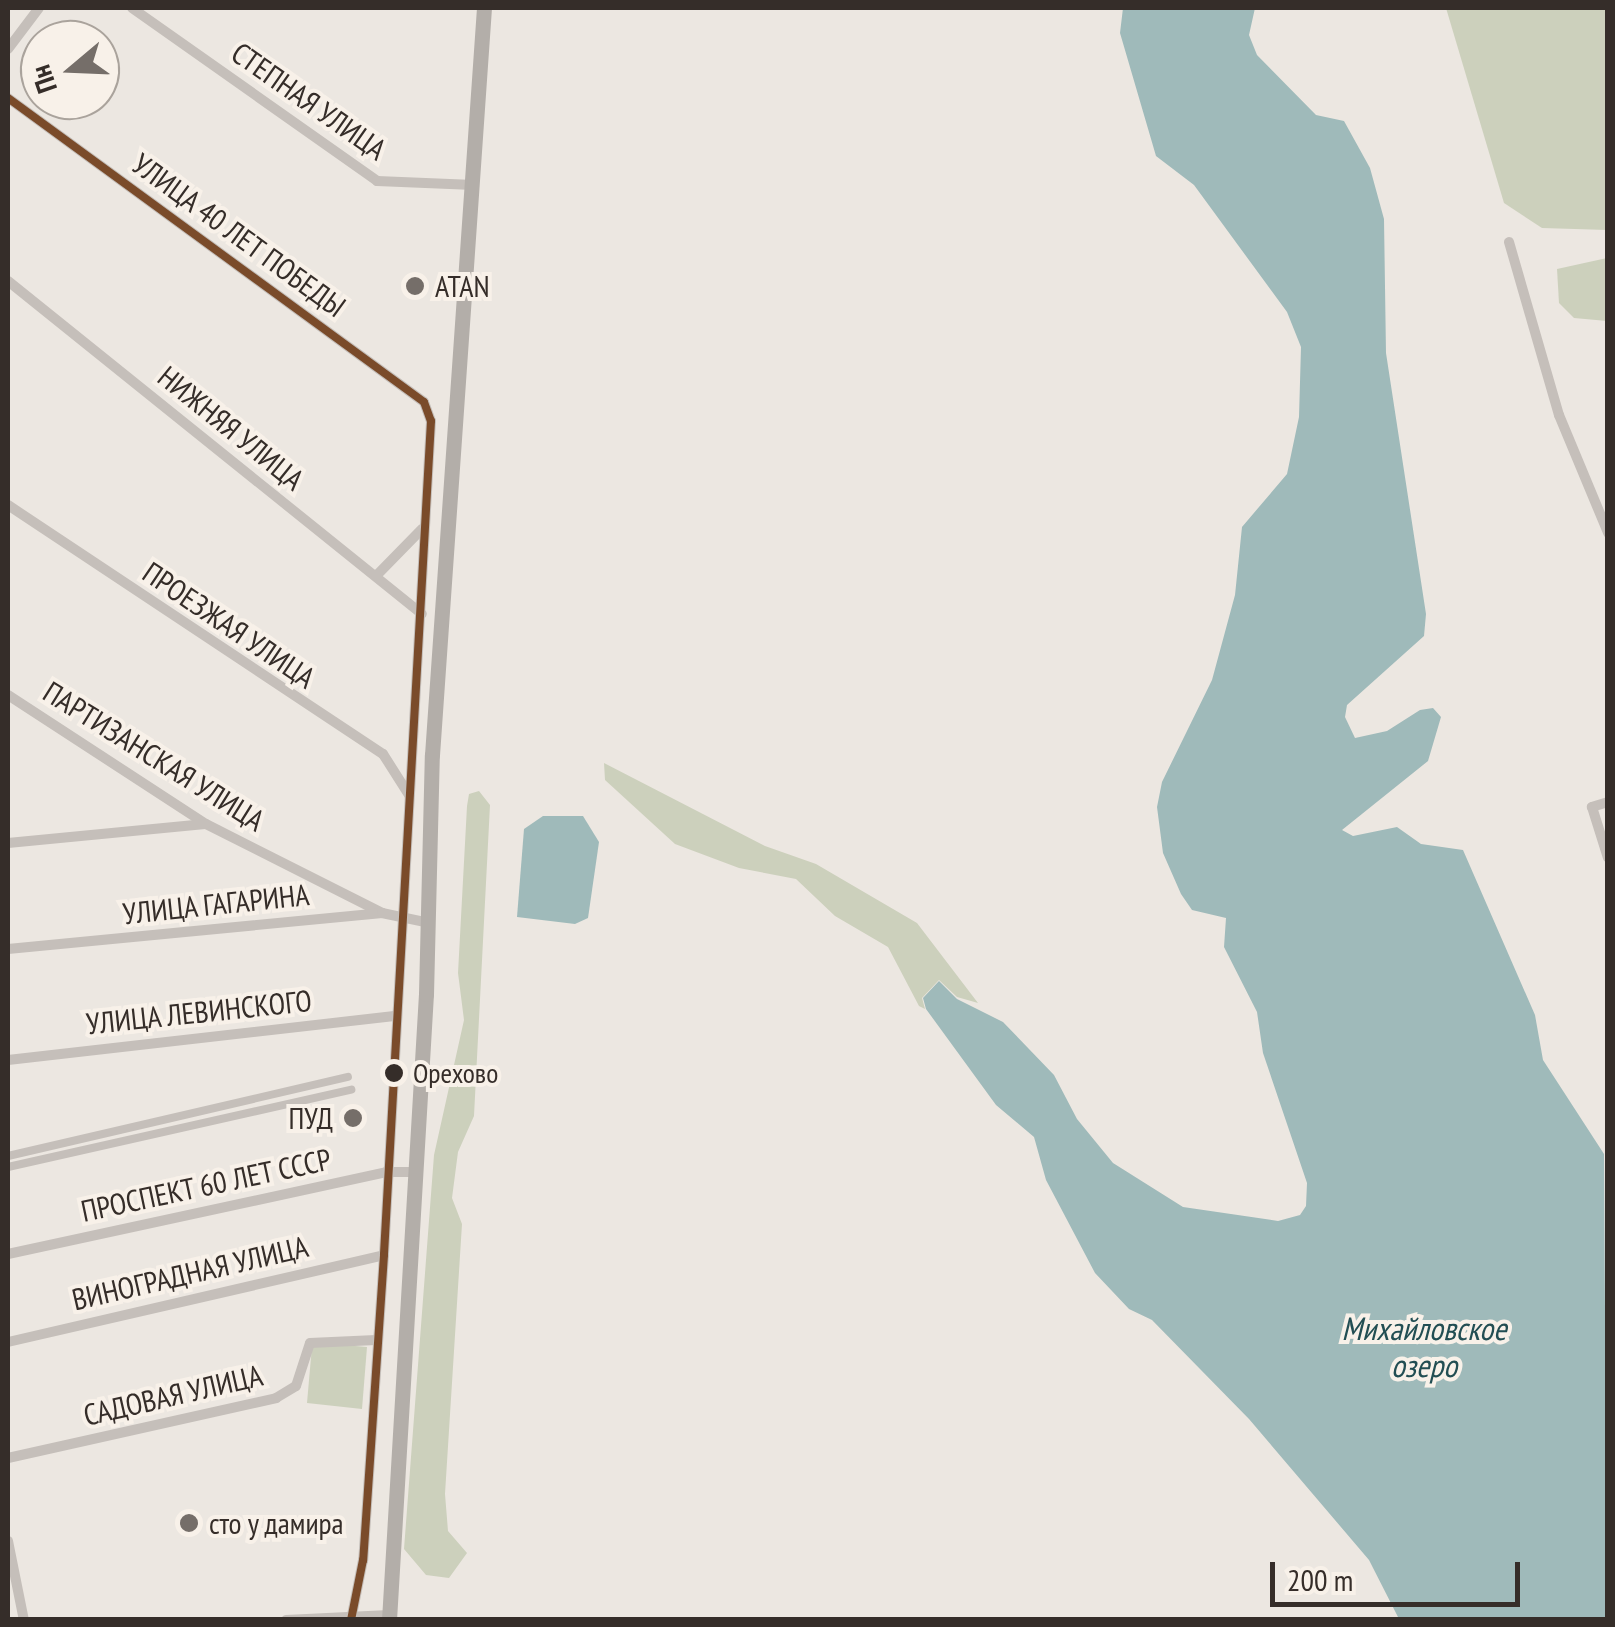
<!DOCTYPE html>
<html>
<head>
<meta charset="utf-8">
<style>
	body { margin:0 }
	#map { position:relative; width:1615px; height:1627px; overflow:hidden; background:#ece7e1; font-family:"PT Sans Narrow",sans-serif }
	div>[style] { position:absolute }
	.green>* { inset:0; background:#ccd0bc }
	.water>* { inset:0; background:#9fbaba }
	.pedestrian>* { height:8px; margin:-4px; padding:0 4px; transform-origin:4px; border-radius:4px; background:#c5bfba }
	.minor>* { height:10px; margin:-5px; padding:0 5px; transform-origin:5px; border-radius:5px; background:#c5bfba }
	.primary>* { height:15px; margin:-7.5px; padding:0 7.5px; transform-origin:7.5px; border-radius:7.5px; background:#b3aea9 }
	.bus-1>* { height:8px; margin:-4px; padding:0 4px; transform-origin:4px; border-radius:4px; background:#7a4b2a }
	.dots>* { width:28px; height:28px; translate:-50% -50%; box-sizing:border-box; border:5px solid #f8f1e9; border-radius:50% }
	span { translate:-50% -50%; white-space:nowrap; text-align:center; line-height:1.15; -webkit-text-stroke:8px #f8f1e9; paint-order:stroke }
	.bus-label { font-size:28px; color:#352d29 }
	.left { translate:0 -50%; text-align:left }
	.street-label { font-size:30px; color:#352d29 }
	.poi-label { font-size:30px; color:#352d29 }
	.right { translate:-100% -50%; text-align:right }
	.water-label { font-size:32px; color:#224e53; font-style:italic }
	.frame { position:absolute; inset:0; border:10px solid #352d29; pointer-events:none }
	.north { position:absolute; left:20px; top:20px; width:100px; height:100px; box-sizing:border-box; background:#f8f1e9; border:2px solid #aaa39c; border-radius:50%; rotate:251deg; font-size:28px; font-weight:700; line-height:40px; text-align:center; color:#352d29 }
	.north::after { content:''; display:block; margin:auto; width:35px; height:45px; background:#756e69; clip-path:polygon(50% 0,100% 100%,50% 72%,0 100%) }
	.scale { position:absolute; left:1270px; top:1562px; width:250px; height:45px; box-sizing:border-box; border:5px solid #352d29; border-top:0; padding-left:12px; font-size:30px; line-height:35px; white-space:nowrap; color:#352d29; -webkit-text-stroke:8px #f8f1e9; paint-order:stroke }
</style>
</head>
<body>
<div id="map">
	<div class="green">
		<div style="clip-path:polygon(1446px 8px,1607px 8px,1607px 230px,1542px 228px,1504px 203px)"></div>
		<div style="clip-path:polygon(1607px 258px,1607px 321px,1574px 318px,1559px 303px,1557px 269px)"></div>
		<div style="clip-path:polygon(604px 763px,765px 846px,816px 864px,917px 923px,978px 1003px,957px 997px,939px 980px,922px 998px,925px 1009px,919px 1006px,888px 947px,835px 916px,796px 879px,739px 868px,675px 844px,605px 780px)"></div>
		<div style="clip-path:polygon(479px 791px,490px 805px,474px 1116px,458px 1152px,452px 1198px,462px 1224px,445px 1494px,448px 1531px,467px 1553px,449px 1578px,426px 1575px,404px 1549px,434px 1155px,464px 1020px,458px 973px,467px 806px,469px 794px)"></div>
		<div style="clip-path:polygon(321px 1343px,367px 1347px,362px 1409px,307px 1403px,312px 1346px)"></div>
	</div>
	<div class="water">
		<div style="clip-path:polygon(1123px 8px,1255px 8px,1249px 35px,1257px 55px,1316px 115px,1344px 121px,1370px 168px,1384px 219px,1386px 353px,1426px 614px,1424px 636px,1347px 705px,1345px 717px,1355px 738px,1387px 731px,1420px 710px,1433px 708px,1441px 717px,1428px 761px,1342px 830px,1353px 836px,1397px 827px,1421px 844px,1463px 850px,1535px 1015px,1543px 1060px,1604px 1154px,1607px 1619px,1399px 1619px,1369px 1560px,1249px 1419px,1152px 1320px,1129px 1309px,1095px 1273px,1046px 1180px,1034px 1137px,996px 1105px,926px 1009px,923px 998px,939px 981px,957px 999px,1003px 1022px,1054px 1075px,1077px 1119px,1113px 1163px,1183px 1207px,1278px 1221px,1300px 1215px,1306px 1206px,1307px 1183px,1263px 1053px,1257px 1012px,1224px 947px,1226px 918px,1192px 910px,1181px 894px,1163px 853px,1157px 807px,1162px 782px,1212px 680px,1235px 595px,1242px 527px,1287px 474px,1299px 417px,1301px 347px,1287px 312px,1194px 185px,1156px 156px,1120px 33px)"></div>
		<div style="clip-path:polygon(543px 816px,583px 816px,599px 842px,588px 918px,575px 924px,517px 917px,524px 829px)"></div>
	</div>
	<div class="pedestrian">
		<div style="left:8px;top:1156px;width:349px;rotate:-13.1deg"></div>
		<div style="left:8px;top:1167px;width:352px;rotate:-12.7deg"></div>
	</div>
	<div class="minor">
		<div style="left:132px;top:8px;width:300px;rotate:35.2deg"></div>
		<div style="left:377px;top:181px;width:97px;rotate:2.4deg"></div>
		<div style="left:8px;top:49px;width:51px;rotate:-52.9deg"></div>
		<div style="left:8px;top:98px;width:515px;rotate:36.16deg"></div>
		<div style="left:424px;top:402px;width:20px;rotate:70deg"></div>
		<div style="left:431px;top:421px;width:835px;rotate:93.23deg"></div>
		<div style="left:384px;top:1255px;width:306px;rotate:93.9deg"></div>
		<div style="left:363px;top:1560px;width:61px;rotate:101.3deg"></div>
		<div style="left:1509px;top:242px;width:180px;rotate:73.9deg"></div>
		<div style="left:1559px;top:415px;width:128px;rotate:67.4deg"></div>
		<div style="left:8px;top:281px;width:531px;rotate:38.81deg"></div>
		<div style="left:8px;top:505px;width:450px;rotate:33.6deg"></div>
		<div style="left:383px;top:754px;width:49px;rotate:57.6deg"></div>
		<div style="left:376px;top:576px;width:66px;rotate:-45.6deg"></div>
		<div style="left:8px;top:695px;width:236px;rotate:33.1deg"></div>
		<div style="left:206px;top:824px;width:197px;rotate:26.8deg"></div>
		<div style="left:1608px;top:802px;width:17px;rotate:163deg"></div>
		<div style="left:1592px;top:807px;width:53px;rotate:72.6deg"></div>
		<div style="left:8px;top:843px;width:198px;rotate:-5.5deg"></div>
		<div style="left:8px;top:949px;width:376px;rotate:-5.5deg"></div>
		<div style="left:382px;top:913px;width:48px;rotate:12deg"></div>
		<div style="left:8px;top:1060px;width:391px;rotate:-6.5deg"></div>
		<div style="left:8px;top:1254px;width:387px;rotate:-12.2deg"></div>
		<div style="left:386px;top:1172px;width:30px"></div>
		<div style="left:8px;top:1342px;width:386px;rotate:-13deg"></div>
		<div style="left:8px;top:1458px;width:275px;rotate:-12.6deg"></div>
		<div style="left:276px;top:1398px;width:23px;rotate:-31deg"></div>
		<div style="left:296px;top:1386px;width:45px;rotate:-72deg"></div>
		<div style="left:310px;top:1343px;width:66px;rotate:-2.6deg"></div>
		<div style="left:8px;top:1541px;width:81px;rotate:78.6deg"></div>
		<div style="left:286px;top:1620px;width:103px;rotate:-2.8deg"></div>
	</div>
	<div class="primary">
		<div style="left:389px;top:1620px;width:627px;rotate:-86.62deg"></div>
		<div style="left:426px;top:994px;width:239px;rotate:-88.6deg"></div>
		<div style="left:432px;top:755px;width:749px;rotate:-86.02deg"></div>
	</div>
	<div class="bus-1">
		<div style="left:8px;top:98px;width:515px;rotate:36.16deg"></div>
		<div style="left:424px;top:402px;width:20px;rotate:70deg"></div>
		<div style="left:431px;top:421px;width:835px;rotate:93.23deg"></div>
		<div style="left:384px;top:1255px;width:306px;rotate:93.9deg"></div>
		<div style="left:363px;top:1560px;width:61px;rotate:101.3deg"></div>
	</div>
	<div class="dots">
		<div style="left:415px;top:286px;background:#756e69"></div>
		<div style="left:394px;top:1073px;background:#352d29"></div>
		<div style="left:353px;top:1118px;background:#756e69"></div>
		<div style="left:189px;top:1523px;background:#756e69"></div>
	</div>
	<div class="bus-label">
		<span class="left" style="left:413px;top:1073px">Орехово</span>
	</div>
	<div class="street-label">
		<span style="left:309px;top:101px;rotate:35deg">СТЕПНАЯ УЛИЦА</span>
		<span style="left:239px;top:235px;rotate:36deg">УЛИЦА 40 ЛЕТ ПОБЕДЫ</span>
		<span style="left:231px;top:428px;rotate:39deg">НИЖНЯЯ УЛИЦА</span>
		<span style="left:229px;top:625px;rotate:34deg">ПРОЕЗЖАЯ УЛИЦА</span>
		<span style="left:154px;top:756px;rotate:32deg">ПАРТИЗАНСКАЯ УЛИЦА</span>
		<span style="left:216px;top:904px;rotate:-6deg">УЛИЦА ГАГАРИНА</span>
		<span style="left:199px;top:1012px;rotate:-6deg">УЛИЦА ЛЕВИНСКОГО</span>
		<span style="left:206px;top:1185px;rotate:-12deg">ПРОСПЕКТ 60 ЛЕТ СССР</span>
		<span style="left:190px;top:1273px;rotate:-13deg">ВИНОГРАДНАЯ УЛИЦА</span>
		<span style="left:173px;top:1395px;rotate:-13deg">САДОВАЯ УЛИЦА</span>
	</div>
	<div class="poi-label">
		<span class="left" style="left:435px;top:286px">ATAN</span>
		<span class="right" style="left:333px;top:1118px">ПУД</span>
		<span class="left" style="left:209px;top:1523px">сто у дамира</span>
	</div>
	<div class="water-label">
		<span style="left:1424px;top:1347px">Михайловское<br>озеро</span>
	</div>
	<div class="frame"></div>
	<div class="north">Пн</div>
	<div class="scale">200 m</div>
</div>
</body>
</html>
